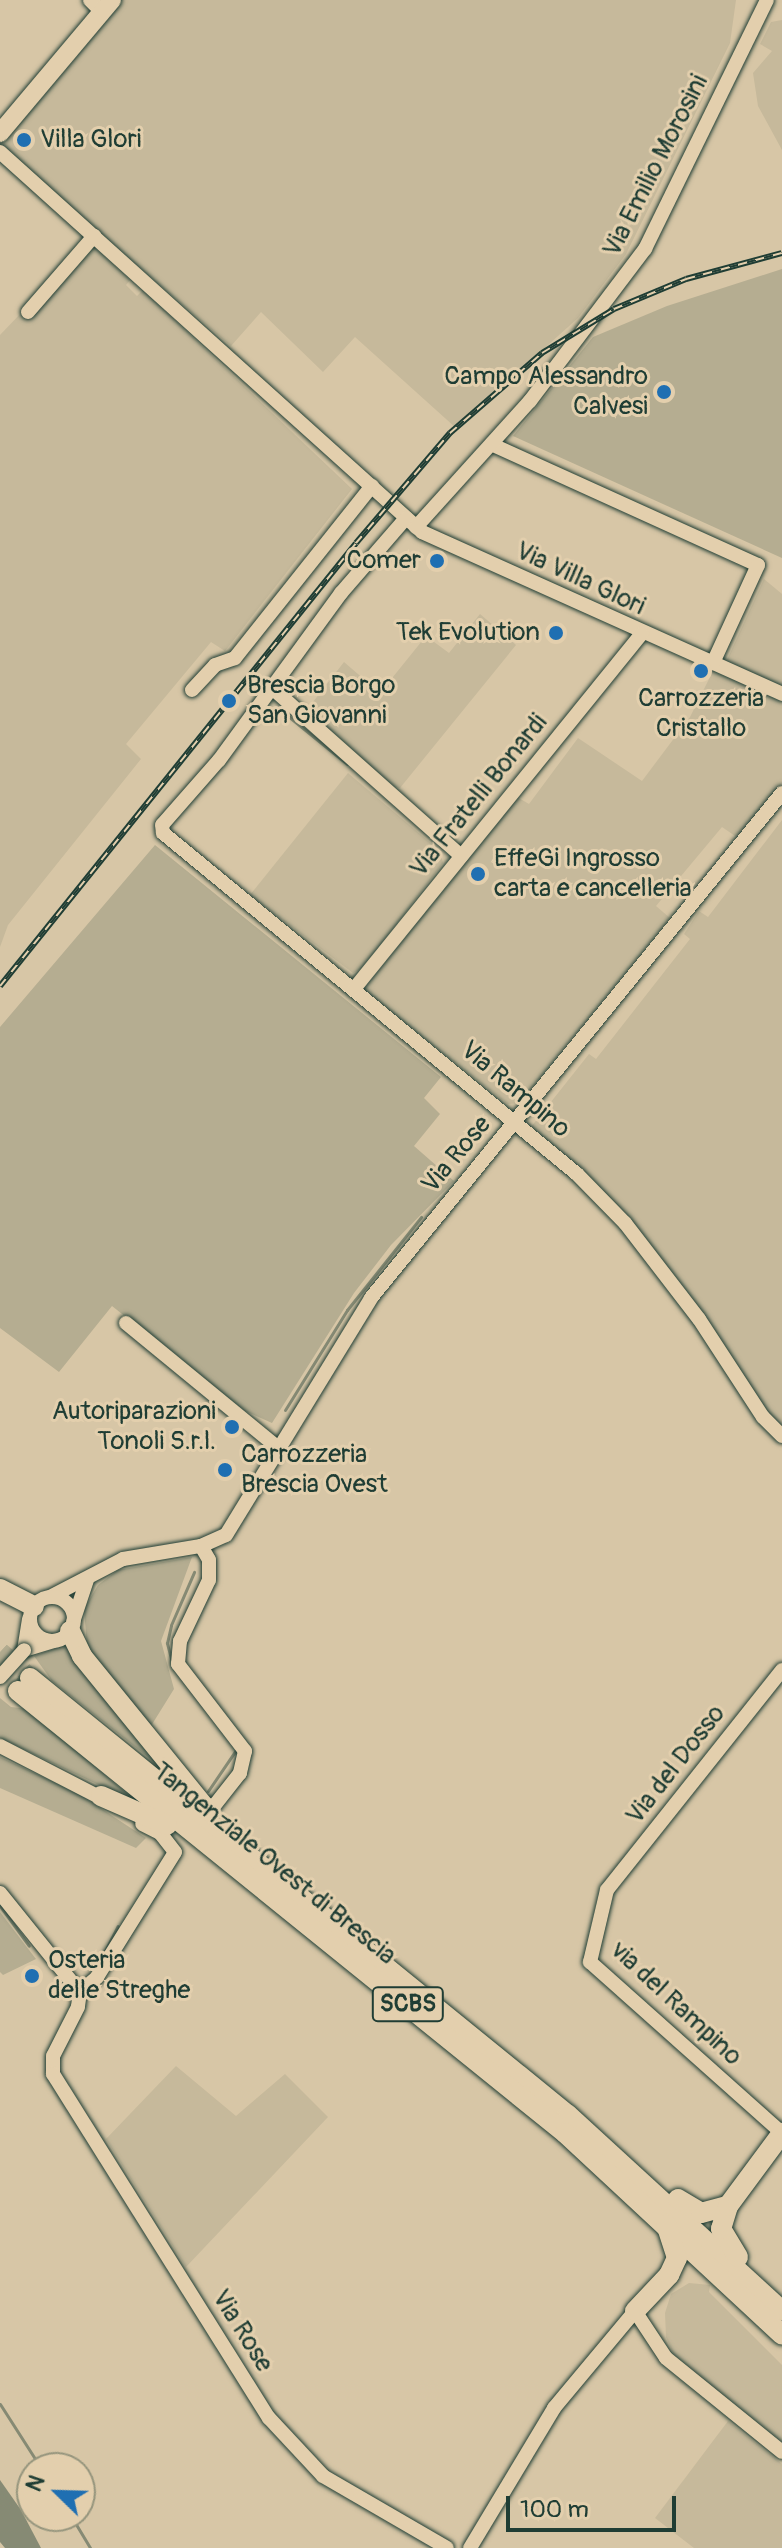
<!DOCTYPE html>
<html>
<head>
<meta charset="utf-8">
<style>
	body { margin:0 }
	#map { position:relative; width:782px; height:2548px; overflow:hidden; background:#d7c6a6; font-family:Pangolin,sans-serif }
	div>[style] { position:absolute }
	.built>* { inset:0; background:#c6b99b }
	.green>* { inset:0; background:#b5ad91 }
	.water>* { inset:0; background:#868a74 }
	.stream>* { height:3px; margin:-1.5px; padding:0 1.5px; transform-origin:1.5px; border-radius:1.5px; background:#868a74 }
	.highway-tunnel>* { height:20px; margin-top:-10px; transform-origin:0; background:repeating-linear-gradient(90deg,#b2ab8f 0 20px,transparent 0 30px) }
	.roads { filter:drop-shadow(0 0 2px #1f3d34) drop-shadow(0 0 2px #1f3d34) }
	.minor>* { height:14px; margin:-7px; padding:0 7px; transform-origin:7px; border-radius:7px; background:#e3cfad }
	.minor>.ring { margin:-7px; padding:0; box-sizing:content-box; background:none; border:14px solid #e3cfad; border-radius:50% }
	.major>* { height:18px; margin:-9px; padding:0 9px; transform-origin:9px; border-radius:9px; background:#e3cfad }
	.highway>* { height:20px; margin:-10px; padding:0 10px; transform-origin:10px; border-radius:10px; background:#e3cfad }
	.rail>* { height:6px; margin-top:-3px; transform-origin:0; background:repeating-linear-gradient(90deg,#e3cfad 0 9px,#1f3d34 0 18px); box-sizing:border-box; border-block:2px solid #1f3d34 }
	.bridges { filter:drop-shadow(0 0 2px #1f3d34) drop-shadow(0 0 2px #1f3d34) }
	.minor-bridge>* { height:14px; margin:-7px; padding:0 7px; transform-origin:7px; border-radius:7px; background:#e3cfad }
	.dots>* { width:22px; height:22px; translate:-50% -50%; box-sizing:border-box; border:4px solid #e3cfad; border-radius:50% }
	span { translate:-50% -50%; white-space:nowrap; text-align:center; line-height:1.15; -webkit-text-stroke:6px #e3cfad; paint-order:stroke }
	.shield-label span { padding:2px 6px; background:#e3cfad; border:2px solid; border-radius:6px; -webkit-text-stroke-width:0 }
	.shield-label { font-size:24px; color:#1f3d34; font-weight:700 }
	.poi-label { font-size:26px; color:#1f3d34 }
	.left { translate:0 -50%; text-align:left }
	.right { translate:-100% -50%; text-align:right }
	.street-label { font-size:26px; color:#1f3d34 }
	.north { position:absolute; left:16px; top:2452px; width:80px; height:80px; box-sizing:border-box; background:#e3cfad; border:2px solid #95957d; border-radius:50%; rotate:293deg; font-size:22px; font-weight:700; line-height:32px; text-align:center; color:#1f3d34 }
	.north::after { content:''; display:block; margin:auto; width:28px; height:36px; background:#1f6fb2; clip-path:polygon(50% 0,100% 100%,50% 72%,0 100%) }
	.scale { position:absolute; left:506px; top:2496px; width:170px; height:36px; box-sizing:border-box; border:4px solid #1f3d34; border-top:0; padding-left:10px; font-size:24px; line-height:28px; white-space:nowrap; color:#1f3d34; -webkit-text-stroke:6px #e3cfad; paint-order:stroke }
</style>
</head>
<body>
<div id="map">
	<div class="built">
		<div style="clip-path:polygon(117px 0,736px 0,730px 43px,626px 254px,578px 318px,456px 428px,355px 337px,323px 372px,261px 312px,231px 346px,0 148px)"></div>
		<div style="clip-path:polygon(782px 20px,782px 150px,758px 106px,753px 73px,772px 51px,760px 44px,771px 22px)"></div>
		<div style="clip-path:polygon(94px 247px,130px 280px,126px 285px,137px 296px,143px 290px,352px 489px,225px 651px,211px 642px,126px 744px,141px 759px,8px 925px,0 947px,0 335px,22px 312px,28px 317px)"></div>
		<div style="clip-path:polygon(764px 579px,782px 594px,782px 686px,726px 662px)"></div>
		<div style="clip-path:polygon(480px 614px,516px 645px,400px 788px,393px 787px,306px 711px,344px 662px,380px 693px,426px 636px,449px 653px)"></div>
		<div style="clip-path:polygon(714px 669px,782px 701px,782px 783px,738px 838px,722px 827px,656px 906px,670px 918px,519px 1103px,508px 1104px,363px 990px,517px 797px,529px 804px,578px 738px,642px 781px,690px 717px)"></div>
		<div style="clip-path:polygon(348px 773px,440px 851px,443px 863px,363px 968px,353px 973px,250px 895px)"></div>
		<div style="clip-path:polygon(782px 820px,782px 1426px,765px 1410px,696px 1304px,615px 1202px,531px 1127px,589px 1054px,596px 1059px,690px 939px,684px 934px,699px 911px,708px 917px)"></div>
		<div style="clip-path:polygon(176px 2066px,236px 2116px,285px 2074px,328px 2117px,186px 2267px,106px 2139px)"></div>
		<div style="clip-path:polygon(689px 2283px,710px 2285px,709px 2292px,782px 2365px,782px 2444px,674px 2355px,666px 2337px,665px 2313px,671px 2294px)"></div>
		<div style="clip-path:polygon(728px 2421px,782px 2464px,782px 2548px,694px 2548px,655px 2518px)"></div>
	</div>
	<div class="green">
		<div style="clip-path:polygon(782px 269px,782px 558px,513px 436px,593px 337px,667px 306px)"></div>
		<div style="clip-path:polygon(155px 845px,441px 1077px,424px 1098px,440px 1114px,414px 1146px,454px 1181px,391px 1245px,354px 1293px,272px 1423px,243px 1410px,112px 1306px,59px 1372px,0 1328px,0 1027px)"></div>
		<div style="clip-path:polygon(192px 1557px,161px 1641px,174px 1689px,151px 1726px,87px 1646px,84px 1609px,98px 1585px,118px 1570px)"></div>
		<div style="clip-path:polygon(71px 1643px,168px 1773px,52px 1681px,34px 1656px)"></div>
		<div style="clip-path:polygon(0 1698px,11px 1707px,28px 1709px,139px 1804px,0 1738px)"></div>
		<div style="clip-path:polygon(0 1757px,79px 1794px,146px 1838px,136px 1848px,0 1788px)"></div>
		<div style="clip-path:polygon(0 1912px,36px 1959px,3px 1975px,0 1972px)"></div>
	</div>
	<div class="water">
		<div style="clip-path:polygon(0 2480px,21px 2510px,41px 2548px,5px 2548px,0 2542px)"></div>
	</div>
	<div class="stream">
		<div style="left:288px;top:716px;width:76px;rotate:39.1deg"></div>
		<div style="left:285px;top:1410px;width:118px;rotate:-58.2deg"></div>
		<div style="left:347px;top:1310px;width:119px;rotate:-51.5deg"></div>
		<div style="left:172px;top:1662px;width:20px;rotate:-105deg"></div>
		<div style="left:167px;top:1643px;width:18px;rotate:-77deg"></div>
		<div style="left:171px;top:1625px;width:58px;rotate:-66.5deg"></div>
		<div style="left:208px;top:1791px;width:50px;rotate:-55.7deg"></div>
		<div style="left:0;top:1906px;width:49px;rotate:54.1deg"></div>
		<div style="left:105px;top:1951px;width:28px;rotate:-63deg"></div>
		<div style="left:0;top:2404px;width:76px;rotate:57.4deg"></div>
		<div style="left:71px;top:2516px;width:37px;rotate:59deg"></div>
	</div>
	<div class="highway-tunnel">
		<div style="left:0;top:1652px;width:40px;rotate:41deg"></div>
	</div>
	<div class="roads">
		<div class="minor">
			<div style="left:90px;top:0;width:17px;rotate:45deg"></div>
			<div style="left:0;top:152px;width:568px;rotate:42deg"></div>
			<div style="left:422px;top:532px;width:395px;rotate:24.2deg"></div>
			<div style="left:28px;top:312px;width:101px;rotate:-49deg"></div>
			<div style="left:493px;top:445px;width:291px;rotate:24.4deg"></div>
			<div style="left:758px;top:565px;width:108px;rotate:114.7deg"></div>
			<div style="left:406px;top:518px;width:99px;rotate:130.9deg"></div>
			<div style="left:341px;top:593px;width:207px;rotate:126.1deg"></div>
			<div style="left:219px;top:760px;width:86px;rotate:131.2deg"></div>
			<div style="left:162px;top:825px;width:8px;rotate:83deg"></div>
			<div style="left:163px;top:833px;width:536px;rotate:39.48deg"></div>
			<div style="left:577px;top:1174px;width:69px;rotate:45.6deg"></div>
			<div style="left:625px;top:1223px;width:121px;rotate:52.4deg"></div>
			<div style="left:699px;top:1319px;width:117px;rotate:56.9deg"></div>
			<div style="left:763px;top:1417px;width:27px;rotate:45deg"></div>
			<div style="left:416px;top:527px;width:170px;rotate:-47.9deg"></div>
			<div style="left:530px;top:401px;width:191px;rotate:-52.9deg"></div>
			<div style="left:645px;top:249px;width:277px;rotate:-63.9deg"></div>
			<div style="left:272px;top:688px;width:253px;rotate:41.6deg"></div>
			<div style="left:192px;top:690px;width:34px;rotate:-47deg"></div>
			<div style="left:215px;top:665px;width:21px;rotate:-19deg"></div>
			<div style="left:235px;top:658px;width:220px;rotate:-51.5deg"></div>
			<div style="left:354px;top:989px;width:457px;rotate:-51deg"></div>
			<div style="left:126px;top:1323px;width:195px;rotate:39.4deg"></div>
			<div style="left:201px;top:1546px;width:16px;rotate:60deg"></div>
			<div style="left:209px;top:1560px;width:20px;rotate:90deg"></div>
			<div style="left:209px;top:1580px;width:68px;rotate:115.4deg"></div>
			<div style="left:180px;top:1641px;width:23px;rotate:95deg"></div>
			<div style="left:178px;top:1664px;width:110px;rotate:52.4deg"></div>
			<div style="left:245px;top:1751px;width:23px;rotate:103deg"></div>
			<div style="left:240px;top:1773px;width:42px;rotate:128.2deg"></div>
			<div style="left:50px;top:1597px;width:82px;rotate:-27.5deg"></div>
			<div style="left:123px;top:1559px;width:79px;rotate:-9.5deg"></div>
			<div style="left:201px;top:1546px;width:27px;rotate:-24deg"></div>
			<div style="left:226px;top:1535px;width:278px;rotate:-58.5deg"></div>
			<div style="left:371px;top:1298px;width:651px;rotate:-50.86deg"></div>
			<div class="ring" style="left:30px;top:1597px;width:30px;height:30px"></div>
			<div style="left:29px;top:1619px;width:31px;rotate:99deg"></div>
			<div style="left:24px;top:1650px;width:31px;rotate:-17deg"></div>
			<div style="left:73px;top:1622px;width:44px;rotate:-71.6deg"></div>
			<div style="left:782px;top:1670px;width:281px;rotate:128.5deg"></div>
			<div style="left:607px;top:1890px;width:74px;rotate:103.3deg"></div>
			<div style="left:590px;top:1962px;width:257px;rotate:41.7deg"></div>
			<div style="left:0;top:1746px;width:123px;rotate:27.2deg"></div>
			<div style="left:0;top:1893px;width:127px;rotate:51.1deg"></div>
			<div style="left:80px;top:1992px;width:15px;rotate:98deg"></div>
			<div style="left:78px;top:2007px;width:55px;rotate:117deg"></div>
			<div style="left:53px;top:2056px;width:18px;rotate:90deg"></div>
			<div style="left:53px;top:2074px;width:406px;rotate:57.9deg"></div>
			<div style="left:269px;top:2418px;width:79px;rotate:47deg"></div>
			<div style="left:323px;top:2476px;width:143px;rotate:30.1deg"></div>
			<div style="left:80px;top:1992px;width:23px;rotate:-41deg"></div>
			<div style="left:97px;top:1977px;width:147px;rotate:-58deg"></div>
			<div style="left:175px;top:1852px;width:24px;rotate:-128deg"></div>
			<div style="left:160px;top:1833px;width:20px;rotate:-153deg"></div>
			<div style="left:470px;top:2548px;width:163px;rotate:-59deg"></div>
			<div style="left:554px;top:2408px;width:126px;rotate:-50.1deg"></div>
			<div style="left:635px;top:2311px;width:56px;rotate:56.6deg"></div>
			<div style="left:666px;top:2358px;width:149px;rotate:39deg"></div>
		</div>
		<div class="major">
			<div style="left:0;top:133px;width:174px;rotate:-49.9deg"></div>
		</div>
		<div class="highway">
			<div style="left:0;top:1589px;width:38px;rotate:27deg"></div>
			<div style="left:70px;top:1631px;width:28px;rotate:64deg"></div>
			<div style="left:82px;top:1656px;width:201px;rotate:50.9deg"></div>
			<div style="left:30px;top:1678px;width:693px;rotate:39.09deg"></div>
			<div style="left:568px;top:2115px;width:290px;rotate:42.5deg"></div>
			<div style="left:18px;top:1691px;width:703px;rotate:38.94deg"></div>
			<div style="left:565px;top:2133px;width:296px;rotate:42.9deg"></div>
			<div style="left:101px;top:1796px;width:72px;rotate:23.7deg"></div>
			<div style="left:678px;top:2199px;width:27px;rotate:31deg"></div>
			<div style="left:701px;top:2213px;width:28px;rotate:-15deg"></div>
			<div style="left:738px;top:2257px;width:33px;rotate:-121deg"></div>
			<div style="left:721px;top:2229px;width:24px;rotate:-73deg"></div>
			<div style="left:728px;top:2206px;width:91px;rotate:-53.5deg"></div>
			<div style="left:635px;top:2311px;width:50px;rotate:-46.6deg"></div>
			<div style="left:669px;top:2275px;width:19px;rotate:-65deg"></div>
			<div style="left:677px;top:2258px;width:35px;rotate:-108deg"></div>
		</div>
	</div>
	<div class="rail">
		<div style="left:0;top:986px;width:568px;rotate:-51.21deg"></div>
		<div style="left:356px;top:543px;width:145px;rotate:-49.5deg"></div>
		<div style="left:450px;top:433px;width:122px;rotate:-41deg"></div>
		<div style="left:542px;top:353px;width:84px;rotate:-31.4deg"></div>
		<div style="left:614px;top:309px;width:78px;rotate:-22.6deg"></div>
		<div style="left:686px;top:279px;width:99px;rotate:-15.2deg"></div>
	</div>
	<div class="bridges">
		<div class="minor-bridge">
			<div style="left:0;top:1677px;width:36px;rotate:-48deg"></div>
		</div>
	</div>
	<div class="dots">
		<div style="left:24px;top:140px;background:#1f6fb2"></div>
		<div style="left:664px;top:392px;background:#1f6fb2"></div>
		<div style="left:437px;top:561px;background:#1f6fb2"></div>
		<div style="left:556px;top:633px;background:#1f6fb2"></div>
		<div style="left:701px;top:671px;background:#1f6fb2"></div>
		<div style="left:229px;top:701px;background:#1f6fb2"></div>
		<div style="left:478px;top:874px;background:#1f6fb2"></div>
		<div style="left:232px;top:1427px;background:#1f6fb2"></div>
		<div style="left:225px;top:1470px;background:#1f6fb2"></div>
		<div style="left:32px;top:1976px;background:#1f6fb2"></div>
	</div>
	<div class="shield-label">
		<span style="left:408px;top:2004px">SCBS</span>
	</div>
	<div class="poi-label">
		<span class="left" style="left:40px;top:140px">Villa Glori</span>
		<span class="right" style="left:648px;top:392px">Campo Alessandro<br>Calvesi</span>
		<span class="right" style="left:421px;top:561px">Comer</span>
		<span class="right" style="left:540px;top:633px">Tek Evolution</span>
		<span class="left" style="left:247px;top:701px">Brescia Borgo<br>San Giovanni</span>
		<span style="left:701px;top:714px">Carrozzeria<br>Cristallo</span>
		<span class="left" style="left:494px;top:874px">EffeGi Ingrosso<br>carta e cancelleria</span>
		<span class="right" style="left:216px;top:1427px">Autoriparazioni<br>Tonoli S.r.l.</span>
		<span class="left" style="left:241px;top:1470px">Carrozzeria<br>Brescia Ovest</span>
		<span class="left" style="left:48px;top:1976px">Osteria<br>delle Streghe</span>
	</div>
	<div class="street-label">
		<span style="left:656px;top:166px;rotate:-63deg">Via Emilio Morosini</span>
		<span style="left:580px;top:579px;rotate:25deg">Via Villa Glori</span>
		<span style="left:479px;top:796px;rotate:-51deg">Via Fratelli Bonardi</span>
		<span style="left:515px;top:1090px;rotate:40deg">Via Rampino</span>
		<span style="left:457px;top:1155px;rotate:-50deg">Via Rose</span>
		<span style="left:676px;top:1765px;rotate:-52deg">Via del Dosso</span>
		<span style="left:274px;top:1864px;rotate:39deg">Tangenziale Ovest di Brescia</span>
		<span style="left:676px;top:2004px;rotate:43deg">via del Rampino</span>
		<span style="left:242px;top:2331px;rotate:58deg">Via Rose</span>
	</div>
	<div class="north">N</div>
	<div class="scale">100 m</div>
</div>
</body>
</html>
